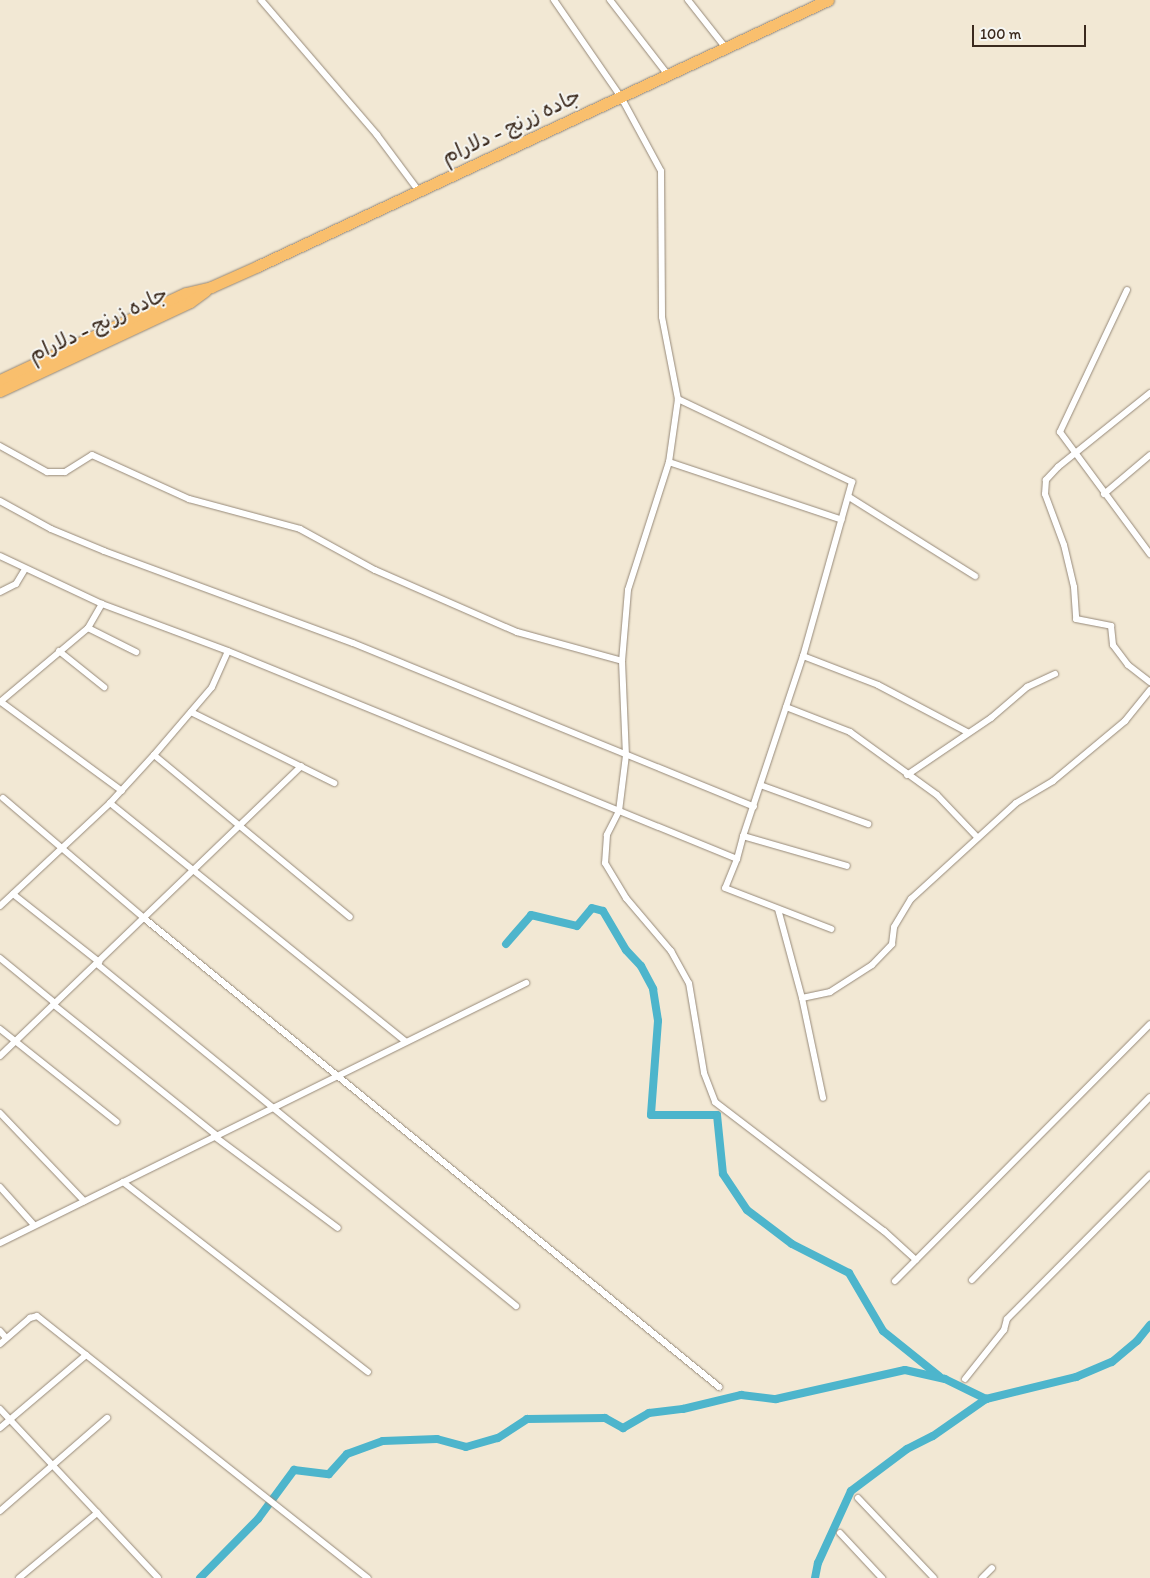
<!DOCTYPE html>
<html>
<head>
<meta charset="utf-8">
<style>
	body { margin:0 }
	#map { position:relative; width:1150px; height:1578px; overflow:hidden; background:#f2e8d4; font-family:Itim,"Playpen Sans Arabic",sans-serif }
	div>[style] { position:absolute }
	.canal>* { height:8px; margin:-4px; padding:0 4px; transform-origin:4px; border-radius:4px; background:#4db5cc }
	.roads { filter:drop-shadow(0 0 1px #968979) drop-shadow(0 0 1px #968979) }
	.street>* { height:6px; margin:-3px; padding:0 3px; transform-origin:3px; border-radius:3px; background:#fff }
	.highway>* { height:11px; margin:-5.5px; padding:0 5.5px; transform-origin:5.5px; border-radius:5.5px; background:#f9bf6d }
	span { translate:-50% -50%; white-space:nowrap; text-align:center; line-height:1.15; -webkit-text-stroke:4px #f6f6f2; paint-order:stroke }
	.street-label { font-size:21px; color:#3b2a1e }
	.scale { position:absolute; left:972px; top:25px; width:114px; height:22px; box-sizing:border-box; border:2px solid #3b2a1e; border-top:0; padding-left:6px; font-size:15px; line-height:18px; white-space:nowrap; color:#3b2a1e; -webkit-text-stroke:4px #f6f6f2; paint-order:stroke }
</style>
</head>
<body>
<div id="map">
	<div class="canal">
		<div style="left:506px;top:944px;width:38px;rotate:-49deg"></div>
		<div style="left:531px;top:915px;width:47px;rotate:13.4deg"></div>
		<div style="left:577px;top:926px;width:23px;rotate:-50deg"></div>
		<div style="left:592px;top:908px;width:11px;rotate:15deg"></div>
		<div style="left:603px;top:911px;width:45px;rotate:59.5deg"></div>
		<div style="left:626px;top:950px;width:22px;rotate:47deg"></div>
		<div style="left:641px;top:966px;width:26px;rotate:62deg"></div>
		<div style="left:653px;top:989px;width:32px;rotate:81deg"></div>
		<div style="left:658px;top:1021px;width:94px;rotate:94.3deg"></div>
		<div style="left:651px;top:1115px;width:66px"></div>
		<div style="left:717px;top:1115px;width:59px;rotate:84.2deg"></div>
		<div style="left:723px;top:1174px;width:43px;rotate:56.3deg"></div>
		<div style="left:747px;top:1210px;width:56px;rotate:37.1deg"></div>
		<div style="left:792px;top:1244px;width:64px;rotate:27deg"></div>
		<div style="left:849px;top:1273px;width:67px;rotate:59.6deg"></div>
		<div style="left:883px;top:1331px;width:72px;rotate:38.8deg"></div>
		<div style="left:200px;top:1578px;width:83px;rotate:-45.5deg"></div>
		<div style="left:258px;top:1519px;width:61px;rotate:-53.7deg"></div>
		<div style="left:294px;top:1470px;width:35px;rotate:7deg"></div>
		<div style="left:329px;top:1474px;width:27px;rotate:-48deg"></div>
		<div style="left:347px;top:1454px;width:38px;rotate:-20deg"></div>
		<div style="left:383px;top:1441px;width:54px;rotate:-2.1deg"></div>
		<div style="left:437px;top:1439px;width:30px;rotate:15deg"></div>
		<div style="left:466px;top:1447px;width:33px;rotate:-16deg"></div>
		<div style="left:498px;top:1438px;width:35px;rotate:-33deg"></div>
		<div style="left:527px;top:1419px;width:78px;rotate:-0.7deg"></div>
		<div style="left:605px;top:1418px;width:21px;rotate:29deg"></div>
		<div style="left:623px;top:1428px;width:30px;rotate:-30deg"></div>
		<div style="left:649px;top:1413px;width:34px;rotate:-7deg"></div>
		<div style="left:683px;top:1409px;width:60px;rotate:-13.6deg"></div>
		<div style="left:741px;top:1395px;width:35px;rotate:7deg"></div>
		<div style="left:776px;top:1399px;width:132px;rotate:-12.7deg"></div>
		<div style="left:905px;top:1370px;width:41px;rotate:12.7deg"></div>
		<div style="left:945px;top:1379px;width:46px;rotate:26deg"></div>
		<div style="left:815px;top:1578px;width:15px;rotate:-79deg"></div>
		<div style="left:818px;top:1563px;width:79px;rotate:-65.4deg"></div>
		<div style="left:851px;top:1491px;width:70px;rotate:-36.9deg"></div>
		<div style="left:907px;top:1449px;width:29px;rotate:-27deg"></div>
		<div style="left:933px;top:1436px;width:65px;rotate:-34.9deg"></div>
		<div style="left:986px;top:1399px;width:93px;rotate:-13.7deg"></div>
		<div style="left:1076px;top:1377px;width:39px;rotate:-23deg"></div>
		<div style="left:1112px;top:1362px;width:33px;rotate:-40deg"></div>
		<div style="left:1137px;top:1341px;width:21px;rotate:-51deg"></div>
	</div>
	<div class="roads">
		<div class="street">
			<div style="left:261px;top:0;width:178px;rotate:49.3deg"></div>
			<div style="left:377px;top:135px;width:69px;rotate:53.3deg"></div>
			<div style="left:554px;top:0;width:118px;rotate:55.4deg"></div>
			<div style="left:621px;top:97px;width:84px;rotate:61.6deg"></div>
			<div style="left:661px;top:171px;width:146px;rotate:89.6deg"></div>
			<div style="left:662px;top:317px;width:84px;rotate:79deg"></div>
			<div style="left:678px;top:399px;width:64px;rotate:98.1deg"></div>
			<div style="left:669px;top:462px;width:134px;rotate:107.8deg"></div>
			<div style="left:628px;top:590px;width:71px;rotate:94.8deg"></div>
			<div style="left:622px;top:661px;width:94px;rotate:87.6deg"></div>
			<div style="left:626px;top:755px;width:56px;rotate:97.1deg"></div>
			<div style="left:619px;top:811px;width:27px;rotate:117deg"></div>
			<div style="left:607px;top:835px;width:28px;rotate:94deg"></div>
			<div style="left:605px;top:863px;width:41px;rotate:59deg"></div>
			<div style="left:626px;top:898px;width:70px;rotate:49.7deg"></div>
			<div style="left:671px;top:951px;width:37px;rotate:61deg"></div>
			<div style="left:689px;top:983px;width:91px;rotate:80.5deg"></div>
			<div style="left:704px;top:1073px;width:31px;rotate:69deg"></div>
			<div style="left:715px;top:1102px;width:213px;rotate:37.4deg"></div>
			<div style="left:884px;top:1231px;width:43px;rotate:42.2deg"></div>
			<div style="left:610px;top:0;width:95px;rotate:52.3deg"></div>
			<div style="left:688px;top:0;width:60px;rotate:51.8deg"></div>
			<div style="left:1127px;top:290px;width:157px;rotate:115.3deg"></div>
			<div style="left:1060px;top:432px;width:152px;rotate:53.6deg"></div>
			<div style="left:1150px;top:393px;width:118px;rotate:141.2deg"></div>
			<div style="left:1058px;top:467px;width:18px;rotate:133deg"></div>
			<div style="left:1046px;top:480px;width:14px;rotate:94deg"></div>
			<div style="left:1045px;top:494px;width:54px;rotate:69.6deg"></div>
			<div style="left:1064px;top:545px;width:43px;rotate:76.6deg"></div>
			<div style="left:1074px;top:587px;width:32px;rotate:86deg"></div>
			<div style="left:1076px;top:619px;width:36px;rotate:11deg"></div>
			<div style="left:1111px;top:626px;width:19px;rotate:84deg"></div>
			<div style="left:1113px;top:645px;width:25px;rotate:53deg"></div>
			<div style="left:1128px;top:665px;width:28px;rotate:38deg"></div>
			<div style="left:678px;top:399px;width:193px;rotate:25.5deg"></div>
			<div style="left:852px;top:482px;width:181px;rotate:105.7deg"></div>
			<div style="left:803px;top:656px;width:190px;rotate:108.4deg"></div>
			<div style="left:0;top:446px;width:54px;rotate:29deg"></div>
			<div style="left:47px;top:472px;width:18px"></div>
			<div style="left:65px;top:472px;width:32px;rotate:-32deg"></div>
			<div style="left:92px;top:455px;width:107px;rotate:24.4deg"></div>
			<div style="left:189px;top:499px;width:115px;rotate:15.1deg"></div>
			<div style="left:300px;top:529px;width:85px;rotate:28.7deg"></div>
			<div style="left:375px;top:570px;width:155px;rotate:23.6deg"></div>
			<div style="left:517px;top:632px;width:109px;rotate:15.4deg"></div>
			<div style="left:669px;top:462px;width:182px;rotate:18.5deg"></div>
			<div style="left:1104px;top:494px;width:60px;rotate:-40.3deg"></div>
			<div style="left:849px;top:497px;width:149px;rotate:32.1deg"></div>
			<div style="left:0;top:501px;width:58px;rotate:28.8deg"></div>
			<div style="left:51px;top:529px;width:57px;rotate:22.5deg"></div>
			<div style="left:104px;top:551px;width:265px;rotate:20.3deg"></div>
			<div style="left:353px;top:643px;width:433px;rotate:22.2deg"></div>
			<div style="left:0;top:556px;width:113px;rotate:25.2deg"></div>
			<div style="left:102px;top:604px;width:134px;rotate:20.5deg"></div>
			<div style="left:228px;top:651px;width:550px;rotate:22.23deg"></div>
			<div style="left:737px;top:859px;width:24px;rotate:-75deg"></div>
			<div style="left:743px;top:836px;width:108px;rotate:16.1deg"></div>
			<div style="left:0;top:592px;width:18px;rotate:-27deg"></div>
			<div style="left:16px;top:584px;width:17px;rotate:-59deg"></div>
			<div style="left:88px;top:628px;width:54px;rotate:26.6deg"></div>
			<div style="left:59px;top:651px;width:58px;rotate:38.7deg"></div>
			<div style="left:803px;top:656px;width:80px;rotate:21.1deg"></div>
			<div style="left:878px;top:685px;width:101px;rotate:27.8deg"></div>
			<div style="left:0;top:702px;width:115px;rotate:-40.1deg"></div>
			<div style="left:88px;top:628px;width:28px;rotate:-60deg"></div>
			<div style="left:1px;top:702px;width:150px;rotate:36.3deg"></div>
			<div style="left:786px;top:707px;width:69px;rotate:21.3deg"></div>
			<div style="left:850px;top:732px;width:107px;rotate:35.9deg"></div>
			<div style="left:937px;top:795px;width:58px;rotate:46.4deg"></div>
			<div style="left:191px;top:712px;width:160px;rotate:26.4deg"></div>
			<div style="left:154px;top:755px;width:254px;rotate:39.6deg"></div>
			<div style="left:907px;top:775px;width:102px;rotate:-34.2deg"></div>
			<div style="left:991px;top:718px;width:48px;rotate:-40.7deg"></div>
			<div style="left:1027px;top:687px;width:31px;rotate:-25deg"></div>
			<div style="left:763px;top:786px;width:112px;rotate:19.9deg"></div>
			<div style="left:3px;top:798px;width:187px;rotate:40.4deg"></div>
			<div style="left:145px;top:919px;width:741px;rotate:39.19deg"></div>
			<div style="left:110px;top:803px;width:380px;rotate:38.9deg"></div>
			<div style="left:737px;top:859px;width:31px;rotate:112deg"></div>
			<div style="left:725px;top:888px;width:114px;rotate:21.1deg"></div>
			<div style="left:13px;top:894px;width:110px;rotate:38.3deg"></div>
			<div style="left:0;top:906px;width:151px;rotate:-43.1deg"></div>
			<div style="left:110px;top:803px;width:65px;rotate:-47.5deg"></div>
			<div style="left:154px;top:755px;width:89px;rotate:-49.5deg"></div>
			<div style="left:212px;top:687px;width:39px;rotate:-66deg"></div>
			<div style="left:778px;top:909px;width:92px;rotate:74.9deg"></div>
			<div style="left:802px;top:998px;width:102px;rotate:78.1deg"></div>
			<div style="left:0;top:958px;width:71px;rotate:39.3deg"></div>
			<div style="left:97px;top:964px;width:541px;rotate:39.22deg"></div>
			<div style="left:802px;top:998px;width:29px;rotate:-12deg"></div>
			<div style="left:830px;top:992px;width:50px;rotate:-32.7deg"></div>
			<div style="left:872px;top:965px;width:29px;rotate:-46deg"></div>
			<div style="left:892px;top:944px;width:17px;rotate:-83deg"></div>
			<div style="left:894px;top:927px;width:33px;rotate:-59deg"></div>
			<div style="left:911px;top:899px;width:142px;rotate:-42.4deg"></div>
			<div style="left:1016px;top:803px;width:43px;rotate:-30.7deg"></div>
			<div style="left:1053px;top:781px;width:94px;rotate:-39.8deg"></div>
			<div style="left:1125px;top:721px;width:40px;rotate:-51deg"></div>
			<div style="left:54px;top:1005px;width:208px;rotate:38.7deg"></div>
			<div style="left:0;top:1029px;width:149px;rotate:38.5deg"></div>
			<div style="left:0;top:1056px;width:418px;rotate:-43.9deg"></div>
			<div style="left:0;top:1113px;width:122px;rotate:46.3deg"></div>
			<div style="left:214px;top:1136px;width:154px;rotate:36.6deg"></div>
			<div style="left:123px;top:1182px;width:310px;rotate:37.8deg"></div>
			<div style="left:0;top:1187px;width:51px;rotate:48.2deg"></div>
			<div style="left:0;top:1243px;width:587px;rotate:-26.3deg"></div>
			<div style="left:972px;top:1280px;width:255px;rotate:-45.8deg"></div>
			<div style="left:895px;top:1281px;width:362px;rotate:-45.2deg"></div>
			<div style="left:0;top:1331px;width:9px;rotate:49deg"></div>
			<div style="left:0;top:1344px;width:40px;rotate:-41deg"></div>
			<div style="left:30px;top:1318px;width:7px;rotate:-16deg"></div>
			<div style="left:37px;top:1316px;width:422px;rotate:38.4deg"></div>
			<div style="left:965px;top:1379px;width:63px;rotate:-51.5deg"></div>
			<div style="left:1004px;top:1330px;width:11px;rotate:-75deg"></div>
			<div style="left:1007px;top:1319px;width:203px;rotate:-45.2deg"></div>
			<div style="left:0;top:1409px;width:231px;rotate:46.9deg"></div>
			<div style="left:0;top:1428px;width:113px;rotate:-40.3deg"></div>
			<div style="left:858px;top:1498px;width:110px;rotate:46.5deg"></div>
			<div style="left:0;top:1511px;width:142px;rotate:-41deg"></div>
			<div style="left:840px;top:1533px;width:62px;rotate:47deg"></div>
			<div style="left:19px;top:1578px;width:102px;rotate:-39.8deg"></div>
			<div style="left:982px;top:1578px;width:14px;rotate:-45deg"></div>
		</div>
		<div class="highway">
			<div style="left:0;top:380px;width:205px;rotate:-25.1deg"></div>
			<div style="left:186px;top:293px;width:26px;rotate:-13deg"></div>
			<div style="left:211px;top:287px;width:51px;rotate:-24.1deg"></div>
			<div style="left:258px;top:266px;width:629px;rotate:-25.02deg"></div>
			<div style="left:0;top:391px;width:210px;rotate:-25.1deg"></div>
			<div style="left:190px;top:302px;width:19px;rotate:-36deg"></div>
		</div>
	</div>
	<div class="street-label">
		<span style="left:511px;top:126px;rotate:-25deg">جاده زرنج - دلارام</span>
		<span style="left:98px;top:324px;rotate:-25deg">جاده زرنج - دلارام</span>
	</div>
	<div class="scale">100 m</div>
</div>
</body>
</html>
